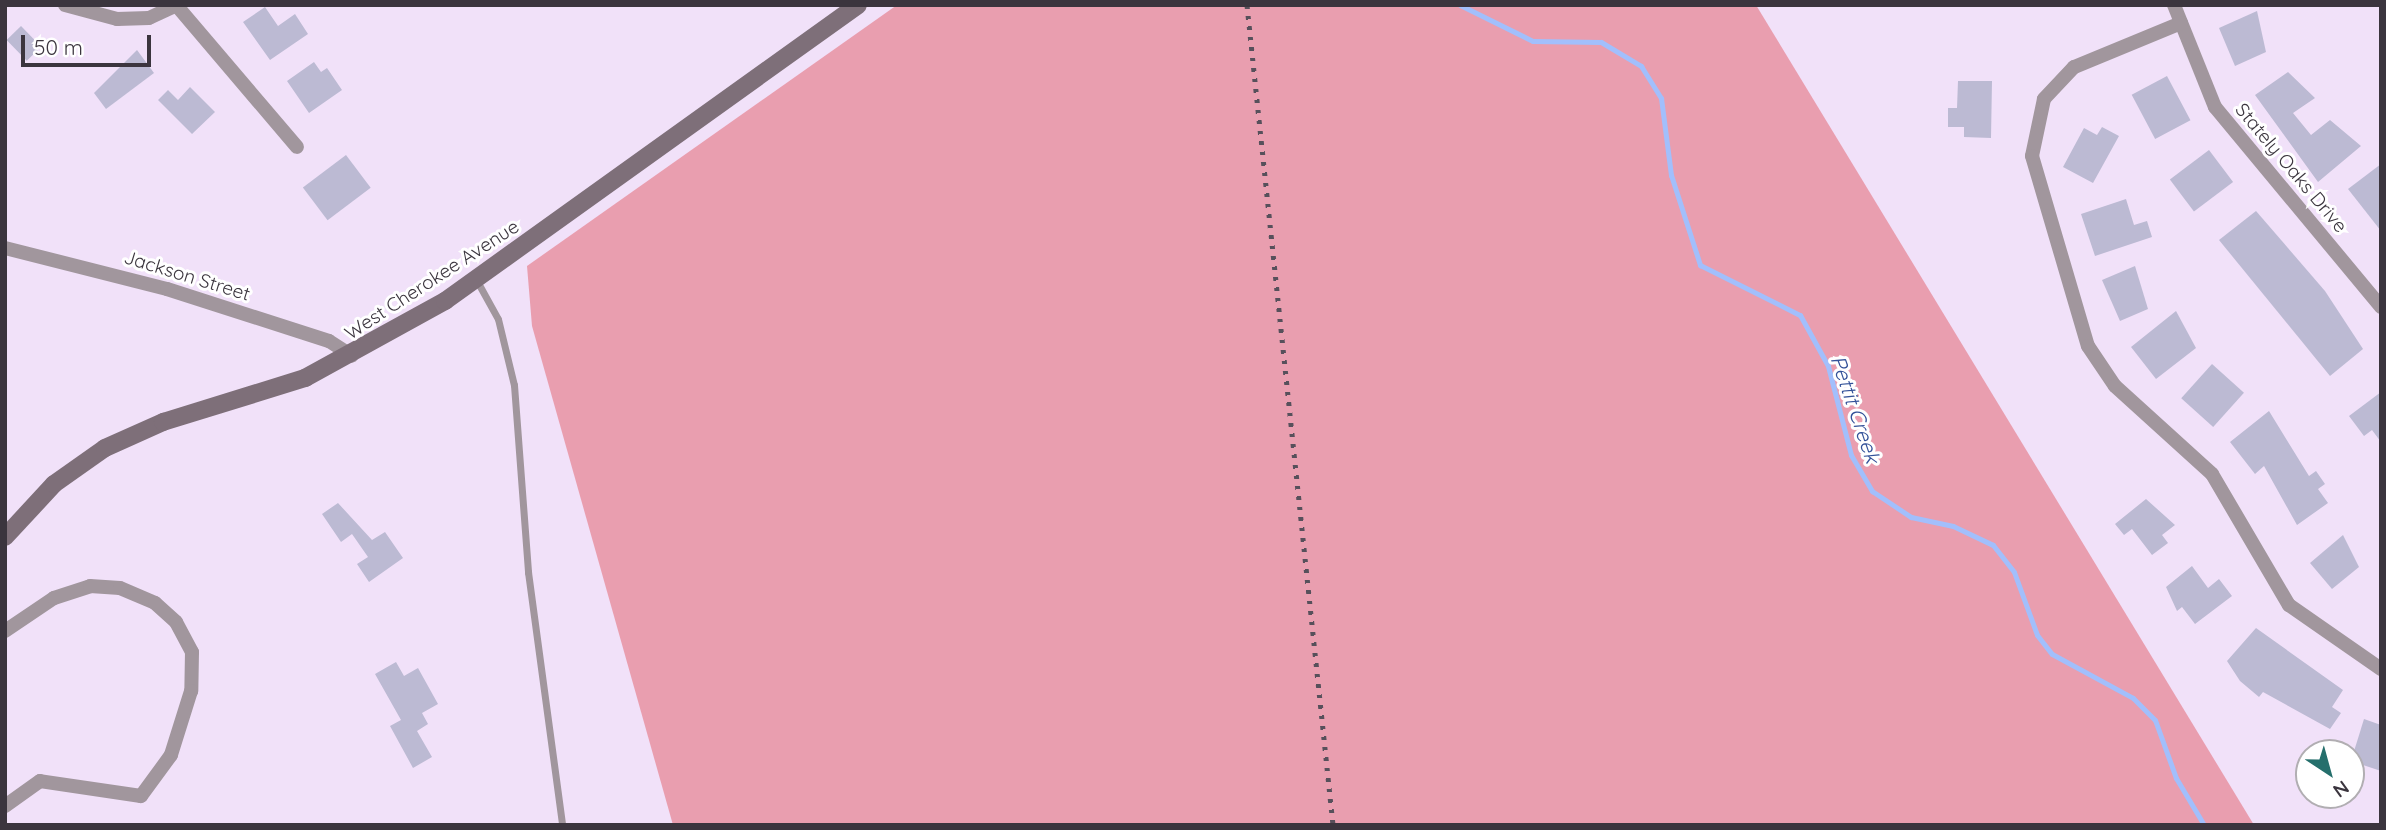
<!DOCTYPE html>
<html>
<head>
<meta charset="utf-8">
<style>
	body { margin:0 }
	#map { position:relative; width:2386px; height:830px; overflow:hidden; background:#f1e1f9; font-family:Quicksand,sans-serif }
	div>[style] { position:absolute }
	.forest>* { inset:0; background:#e99eaf }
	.stream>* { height:5px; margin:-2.5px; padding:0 2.5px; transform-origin:2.5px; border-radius:2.5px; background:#a2bffc }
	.building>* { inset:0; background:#bcbad3; transform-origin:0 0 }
	.lane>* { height:7px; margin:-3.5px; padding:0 3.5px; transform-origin:3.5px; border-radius:3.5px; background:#a1969d }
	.street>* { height:14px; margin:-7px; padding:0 7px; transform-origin:7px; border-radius:7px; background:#a1969d }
	.secondary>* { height:18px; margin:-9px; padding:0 9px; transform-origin:9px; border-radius:9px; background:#7e6f79 }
	.rail>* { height:5px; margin-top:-2.5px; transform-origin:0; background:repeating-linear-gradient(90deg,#57505b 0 3.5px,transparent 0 10.5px) }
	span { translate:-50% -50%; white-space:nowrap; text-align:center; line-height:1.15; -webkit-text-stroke:6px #fff; paint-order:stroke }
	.street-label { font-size:19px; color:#3b353e }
	.water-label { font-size:21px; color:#335199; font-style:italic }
	.frame { position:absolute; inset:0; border:7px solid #3b353e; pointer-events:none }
	.north { position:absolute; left:2295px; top:739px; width:70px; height:70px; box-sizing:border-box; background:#fff; border:2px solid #b1aeb2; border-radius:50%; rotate:144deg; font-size:19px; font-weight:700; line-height:28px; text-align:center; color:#3b353e }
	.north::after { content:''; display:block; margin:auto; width:24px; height:32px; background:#256f6c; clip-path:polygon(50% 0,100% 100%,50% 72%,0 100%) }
	.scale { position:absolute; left:21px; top:35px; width:130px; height:32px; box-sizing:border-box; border:4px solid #3b353e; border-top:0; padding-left:9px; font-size:21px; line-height:24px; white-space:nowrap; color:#3b353e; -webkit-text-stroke:5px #fff; paint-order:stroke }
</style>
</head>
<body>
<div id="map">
	<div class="forest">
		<div style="clip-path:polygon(897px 5px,1756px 5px,2254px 825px,673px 825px,532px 326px,527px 266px)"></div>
	</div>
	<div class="stream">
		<div style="left:1460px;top:5px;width:81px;rotate:26.3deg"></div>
		<div style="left:1533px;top:41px;width:68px;rotate:0.8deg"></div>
		<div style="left:1601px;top:42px;width:47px;rotate:31deg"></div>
		<div style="left:1641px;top:66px;width:38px;rotate:58deg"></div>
		<div style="left:1661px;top:98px;width:78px;rotate:82.6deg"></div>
		<div style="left:1671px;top:175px;width:95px;rotate:72.1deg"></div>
		<div style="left:1700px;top:265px;width:112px;rotate:26.6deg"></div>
		<div style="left:1800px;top:315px;width:58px;rotate:61.2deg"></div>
		<div style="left:1828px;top:366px;width:92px;rotate:75.5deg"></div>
		<div style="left:1851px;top:455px;width:42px;rotate:59.7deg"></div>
		<div style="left:1872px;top:491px;width:47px;rotate:33.7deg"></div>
		<div style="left:1911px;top:517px;width:43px;rotate:12.1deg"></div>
		<div style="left:1953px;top:526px;width:44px;rotate:25.4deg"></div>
		<div style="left:1993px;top:545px;width:34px;rotate:52deg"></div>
		<div style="left:2014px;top:572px;width:67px;rotate:69.9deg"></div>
		<div style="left:2037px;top:635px;width:24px;rotate:52deg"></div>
		<div style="left:2052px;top:654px;width:92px;rotate:28.5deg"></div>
		<div style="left:2133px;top:698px;width:31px;rotate:45deg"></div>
		<div style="left:2155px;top:720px;width:62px;rotate:70.1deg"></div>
		<div style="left:2176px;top:778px;width:55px;rotate:59.2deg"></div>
	</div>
	<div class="building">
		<div style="clip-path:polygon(265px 7px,278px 26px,295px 14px,308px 34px,270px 60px,243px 22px)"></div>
		<div style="clip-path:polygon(2257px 11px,2266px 52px,2235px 66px,2219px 28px)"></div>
		<div style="left:21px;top:26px;width:29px;height:20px;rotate:46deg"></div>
		<div style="clip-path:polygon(137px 50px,154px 73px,106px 109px,94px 93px)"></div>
		<div style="clip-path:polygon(314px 62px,321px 72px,327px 68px,342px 90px,309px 113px,287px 81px)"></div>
		<div style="clip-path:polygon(2288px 72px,2315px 98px,2293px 113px,2311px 135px,2330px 120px,2361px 146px,2318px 182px,2255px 95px)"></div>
		<div style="left:2167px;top:76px;width:50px;height:40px;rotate:62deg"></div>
		<div style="clip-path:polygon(1958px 81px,1992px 81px,1991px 138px,1964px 137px,1964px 127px,1948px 127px,1948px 108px,1957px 108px)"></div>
		<div style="clip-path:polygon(190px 87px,215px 112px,192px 134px,158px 100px,168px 90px,178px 100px)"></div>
		<div style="clip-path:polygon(2102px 127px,2119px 136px,2093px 183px,2063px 167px,2084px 128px,2097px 135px)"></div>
		<div style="left:2209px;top:150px;width:40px;height:49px;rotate:53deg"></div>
		<div style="left:346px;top:155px;width:41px;height:54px;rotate:53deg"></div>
		<div style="clip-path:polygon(2381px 164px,2381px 231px,2348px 189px)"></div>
		<div style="clip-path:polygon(2126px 199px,2134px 225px,2147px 221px,2152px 237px,2095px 256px,2081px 214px)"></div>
		<div style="clip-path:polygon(2256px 211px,2325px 291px,2363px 349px,2330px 376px,2219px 240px)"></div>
		<div style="clip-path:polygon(2135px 266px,2148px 309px,2120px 321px,2102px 280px)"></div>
		<div style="clip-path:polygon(2176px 311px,2196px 348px,2156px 379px,2131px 347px)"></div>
		<div style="left:2212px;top:364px;width:43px;height:46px;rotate:42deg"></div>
		<div style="clip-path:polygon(2381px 392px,2381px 442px,2372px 430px,2364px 436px,2349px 416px)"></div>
		<div style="clip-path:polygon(2269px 411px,2309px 476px,2316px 471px,2325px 484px,2318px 489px,2328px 503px,2297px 525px,2264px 466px,2255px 474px,2230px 442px)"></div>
		<div style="clip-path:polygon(2146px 499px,2175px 525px,2162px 535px,2168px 543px,2152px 555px,2132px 529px,2124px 535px,2115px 524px)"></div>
		<div style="clip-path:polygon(338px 503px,372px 540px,385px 532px,403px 558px,369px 582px,357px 564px,368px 557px,352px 534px,341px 542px,322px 514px)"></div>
		<div style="clip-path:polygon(2343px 535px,2359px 567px,2332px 589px,2310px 563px)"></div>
		<div style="clip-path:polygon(2192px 566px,2208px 588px,2219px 579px,2232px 596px,2195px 624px,2182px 607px,2177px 611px,2166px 587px)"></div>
		<div style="clip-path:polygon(2256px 628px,2343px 690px,2332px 707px,2341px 713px,2330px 729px,2263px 692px,2259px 697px,2240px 681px,2227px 661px)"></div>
		<div style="clip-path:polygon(396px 662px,404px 676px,418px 668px,438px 704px,422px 713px,428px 724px,417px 731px,432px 757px,413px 768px,390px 726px,401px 720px,375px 674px)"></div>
		<div style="clip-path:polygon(2364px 719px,2381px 725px,2381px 771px,2351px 761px)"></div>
	</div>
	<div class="lane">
		<div style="left:477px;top:281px;width:43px;rotate:61.1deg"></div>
		<div style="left:498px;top:319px;width:68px;rotate:76.4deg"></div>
		<div style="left:514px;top:385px;width:188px;rotate:85.7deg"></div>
		<div style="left:528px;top:572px;width:255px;rotate:82.3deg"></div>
	</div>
	<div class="street">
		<div style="left:65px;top:5px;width:54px;rotate:15.1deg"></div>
		<div style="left:117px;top:19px;width:32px;rotate:-2deg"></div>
		<div style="left:149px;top:18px;width:31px;rotate:-25deg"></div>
		<div style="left:2174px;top:5px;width:110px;rotate:68.1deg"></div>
		<div style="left:2215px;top:107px;width:260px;rotate:50.3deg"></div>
		<div style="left:177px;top:6px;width:185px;rotate:49.6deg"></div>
		<div style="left:2181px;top:23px;width:116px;rotate:157.6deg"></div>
		<div style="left:2074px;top:67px;width:44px;rotate:133.2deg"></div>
		<div style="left:2044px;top:99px;width:58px;rotate:101.9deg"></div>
		<div style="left:2032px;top:156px;width:198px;rotate:73.6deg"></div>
		<div style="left:2088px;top:346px;width:48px;rotate:56deg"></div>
		<div style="left:2115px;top:386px;width:131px;rotate:42.2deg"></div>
		<div style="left:2212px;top:474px;width:152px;rotate:59.6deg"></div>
		<div style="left:2289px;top:605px;width:112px;rotate:34.8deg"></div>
		<div style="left:5px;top:248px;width:167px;rotate:14.2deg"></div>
		<div style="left:167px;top:289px;width:170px;rotate:17.8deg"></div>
		<div style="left:329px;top:341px;width:27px;rotate:33deg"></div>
		<div style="left:5px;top:631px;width:59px;rotate:-34deg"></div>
		<div style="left:54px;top:598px;width:38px;rotate:-18deg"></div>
		<div style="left:90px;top:586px;width:30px;rotate:4deg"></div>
		<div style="left:120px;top:588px;width:38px;rotate:23deg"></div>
		<div style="left:155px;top:603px;width:28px;rotate:42deg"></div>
		<div style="left:176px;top:622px;width:34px;rotate:62deg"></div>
		<div style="left:192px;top:652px;width:39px;rotate:91deg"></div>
		<div style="left:191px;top:691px;width:67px;rotate:107.4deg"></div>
		<div style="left:171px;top:755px;width:51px;rotate:126.2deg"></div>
		<div style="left:141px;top:796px;width:102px;rotate:-171.6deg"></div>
		<div style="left:40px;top:781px;width:43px;rotate:144.5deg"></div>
	</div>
	<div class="secondary">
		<div style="left:5px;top:537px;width:72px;rotate:-47.2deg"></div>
		<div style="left:54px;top:484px;width:62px;rotate:-35.2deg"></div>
		<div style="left:105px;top:448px;width:64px;rotate:-24.1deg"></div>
		<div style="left:163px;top:422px;width:149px;rotate:-17.2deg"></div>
		<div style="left:305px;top:378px;width:160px;rotate:-28.8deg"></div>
		<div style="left:445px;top:301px;width:508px;rotate:-35.63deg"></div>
	</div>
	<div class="rail">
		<div style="left:1247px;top:5px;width:824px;rotate:84.01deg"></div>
	</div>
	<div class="street-label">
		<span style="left:2291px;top:168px;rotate:50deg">Stately Oaks Drive</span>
		<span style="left:187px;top:276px;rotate:17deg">Jackson Street</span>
		<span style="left:432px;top:280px;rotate:-33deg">West Cherokee Avenue</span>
	</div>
	<div class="water-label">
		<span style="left:1856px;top:409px;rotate:71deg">Pettit Creek</span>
	</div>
	<div class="frame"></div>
	<div class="north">N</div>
	<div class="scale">50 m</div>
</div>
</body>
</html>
